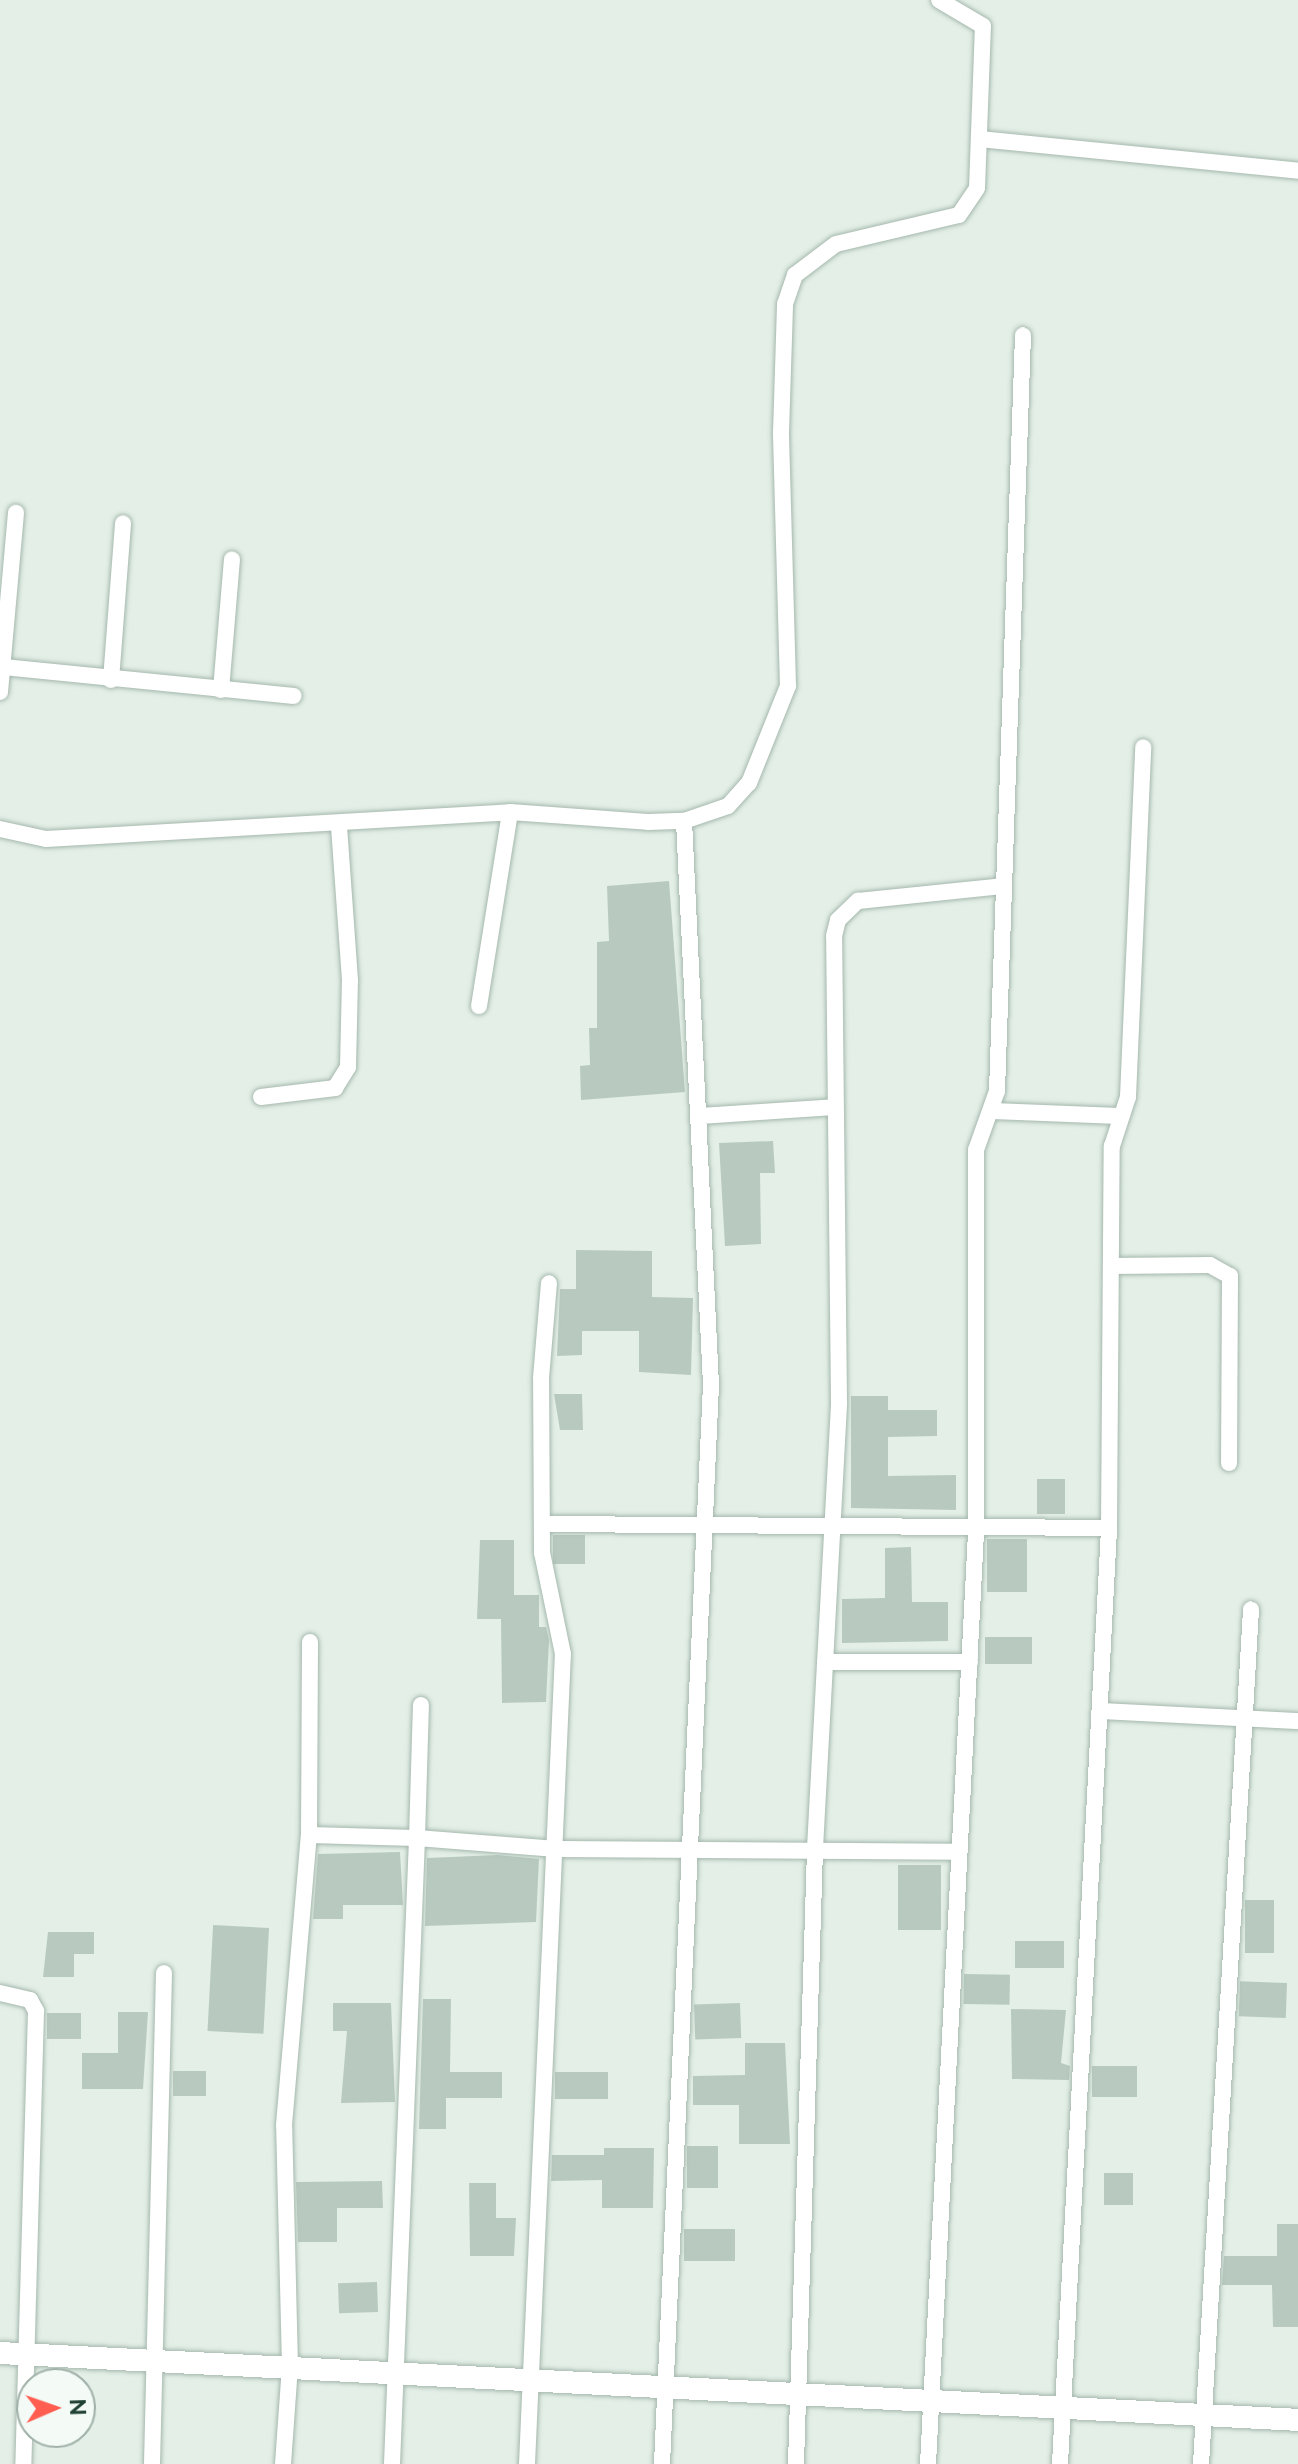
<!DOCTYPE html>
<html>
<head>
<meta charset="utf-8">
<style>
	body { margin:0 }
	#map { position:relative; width:1298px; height:2464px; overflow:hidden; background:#e3efe7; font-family:Raleway,sans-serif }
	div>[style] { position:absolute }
	.building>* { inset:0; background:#b8cac0; transform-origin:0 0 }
	.roads { filter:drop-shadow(0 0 2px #a5b8ad) drop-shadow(0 0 2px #a5b8ad) }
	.minor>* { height:16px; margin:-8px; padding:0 8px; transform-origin:8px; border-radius:8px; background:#fff }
	.tertiary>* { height:22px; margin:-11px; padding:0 11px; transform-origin:11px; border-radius:11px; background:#fff }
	span { translate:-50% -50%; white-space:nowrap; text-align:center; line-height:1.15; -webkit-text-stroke:7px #f4faf6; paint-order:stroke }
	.north { position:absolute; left:16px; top:2368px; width:80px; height:80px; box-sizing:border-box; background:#f4faf6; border:2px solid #9fb0a8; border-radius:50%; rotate:88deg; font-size:22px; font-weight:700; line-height:32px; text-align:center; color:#204233 }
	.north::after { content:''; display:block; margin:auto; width:28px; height:36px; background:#ff5e51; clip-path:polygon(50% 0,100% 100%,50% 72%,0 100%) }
</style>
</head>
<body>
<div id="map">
	<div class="building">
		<div style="clip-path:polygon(669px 881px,685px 1092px,581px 1100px,580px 1066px,590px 1065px,589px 1028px,597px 1028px,597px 942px,609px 941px,607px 886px)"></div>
		<div style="clip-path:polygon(773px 1141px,775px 1173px,760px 1173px,761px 1244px,725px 1246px,719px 1143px)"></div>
		<div style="clip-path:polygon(576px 1250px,652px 1251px,652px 1297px,693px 1298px,691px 1375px,639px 1372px,639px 1331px,582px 1331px,582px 1355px,557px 1356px,560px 1289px,576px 1289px)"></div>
		<div style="clip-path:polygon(554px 1394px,582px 1394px,583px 1430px,560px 1430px)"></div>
		<div style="clip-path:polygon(851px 1396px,888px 1396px,888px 1410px,937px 1410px,937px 1436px,888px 1437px,888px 1476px,956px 1475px,956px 1510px,851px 1508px)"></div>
		<div style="left:1037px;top:1479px;width:28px;height:35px"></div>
		<div style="left:553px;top:1535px;width:32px;height:29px"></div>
		<div style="left:987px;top:1539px;width:40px;height:53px"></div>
		<div style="clip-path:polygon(480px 1540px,514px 1540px,514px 1595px,539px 1595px,539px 1627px,546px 1627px,549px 1640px,546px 1702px,502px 1703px,501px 1619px,477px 1619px)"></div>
		<div style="clip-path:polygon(911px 1547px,912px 1602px,948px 1602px,948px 1641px,842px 1643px,842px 1599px,885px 1598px,885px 1548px)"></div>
		<div style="left:985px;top:1637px;width:47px;height:27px"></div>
		<div style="clip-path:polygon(400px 1852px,403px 1905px,343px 1905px,343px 1919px,313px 1919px,318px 1854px)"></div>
		<div style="clip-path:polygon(498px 1855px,539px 1859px,536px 1922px,425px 1926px,427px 1858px)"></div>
		<div style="left:898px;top:1865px;width:43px;height:65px"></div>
		<div style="left:1245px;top:1900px;width:29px;height:53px"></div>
		<div style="left:269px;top:1928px;width:106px;height:56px;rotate:93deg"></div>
		<div style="clip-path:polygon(48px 1932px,94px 1932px,94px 1954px,74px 1954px,74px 1977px,43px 1977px)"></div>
		<div style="left:1015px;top:1941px;width:49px;height:27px"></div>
		<div style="left:964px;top:1974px;width:46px;height:30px;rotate:1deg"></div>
		<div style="left:1287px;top:1983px;width:35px;height:47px;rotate:92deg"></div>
		<div style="clip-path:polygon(423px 1999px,451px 1999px,450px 2072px,502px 2072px,502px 2098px,446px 2098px,446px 2129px,419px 2129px)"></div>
		<div style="clip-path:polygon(333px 2003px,391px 2003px,395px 2102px,341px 2103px,347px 2031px,333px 2031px)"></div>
		<div style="left:740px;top:2003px;width:35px;height:46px;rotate:88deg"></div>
		<div style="clip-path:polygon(1011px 2009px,1066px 2010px,1061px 2063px,1070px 2066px,1069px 2080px,1012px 2079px)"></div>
		<div style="clip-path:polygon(118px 2012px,148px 2012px,143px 2089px,82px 2089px,82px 2053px,118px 2053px)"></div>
		<div style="left:47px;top:2013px;width:34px;height:26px"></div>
		<div style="clip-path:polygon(745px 2043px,785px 2043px,790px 2144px,739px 2144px,739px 2105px,693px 2105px,693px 2076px,745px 2075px)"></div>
		<div style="left:1092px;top:2066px;width:45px;height:31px"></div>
		<div style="left:206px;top:2071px;width:25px;height:33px;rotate:90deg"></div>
		<div style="left:555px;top:2072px;width:53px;height:27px"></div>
		<div style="left:687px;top:2146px;width:31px;height:42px"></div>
		<div style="clip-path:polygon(604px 2148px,654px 2148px,653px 2208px,602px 2208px,602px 2180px,551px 2181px,552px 2155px,604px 2155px)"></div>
		<div style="left:1104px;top:2173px;width:29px;height:32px"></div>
		<div style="clip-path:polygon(382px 2181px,383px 2208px,337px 2208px,337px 2242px,298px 2242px,296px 2182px)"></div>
		<div style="clip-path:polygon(469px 2183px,496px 2183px,496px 2218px,516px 2218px,514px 2256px,470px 2256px)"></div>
		<div style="clip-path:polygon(1277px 2224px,1298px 2224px,1298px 2327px,1273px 2327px,1272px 2285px,1222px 2285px,1224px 2256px,1277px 2256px)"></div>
		<div style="left:684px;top:2229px;width:51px;height:32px"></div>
		<div style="left:377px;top:2282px;width:30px;height:39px;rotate:88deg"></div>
	</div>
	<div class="roads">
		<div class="minor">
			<div style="left:980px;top:139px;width:320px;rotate:5.7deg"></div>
			<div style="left:4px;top:667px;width:291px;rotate:5.7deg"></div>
			<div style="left:111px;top:680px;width:157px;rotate:-85.6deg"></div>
			<div style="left:221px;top:690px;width:131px;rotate:-85.2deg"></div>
			<div style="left:0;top:692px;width:180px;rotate:-84.9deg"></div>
			<div style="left:0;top:829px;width:47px;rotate:12.3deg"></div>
			<div style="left:46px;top:839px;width:465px;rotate:-3.3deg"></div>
			<div style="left:510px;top:812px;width:138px;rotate:4.1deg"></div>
			<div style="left:648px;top:822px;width:36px;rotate:-2deg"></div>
			<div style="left:684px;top:821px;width:46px;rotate:-18.8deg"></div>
			<div style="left:728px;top:806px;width:31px;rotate:-48deg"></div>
			<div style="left:749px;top:783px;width:105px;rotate:-68.1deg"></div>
			<div style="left:788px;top:686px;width:253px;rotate:-91.6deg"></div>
			<div style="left:781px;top:433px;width:129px;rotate:-88.2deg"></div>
			<div style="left:785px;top:304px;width:31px;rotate:-71deg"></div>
			<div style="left:795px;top:275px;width:51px;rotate:-37.1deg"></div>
			<div style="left:836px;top:244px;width:126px;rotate:-13.3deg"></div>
			<div style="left:959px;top:215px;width:32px;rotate:-56deg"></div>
			<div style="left:977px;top:188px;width:162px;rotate:-87.9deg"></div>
			<div style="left:983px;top:26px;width:51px;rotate:-149.4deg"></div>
			<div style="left:479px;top:1006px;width:196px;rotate:-80.9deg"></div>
			<div style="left:261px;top:1097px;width:75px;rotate:-6.9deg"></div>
			<div style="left:335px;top:1088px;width:25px;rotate:-58deg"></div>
			<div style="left:348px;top:1067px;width:87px;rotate:-88.7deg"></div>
			<div style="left:350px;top:980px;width:155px;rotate:-94.1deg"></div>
			<div style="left:993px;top:1111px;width:126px;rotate:2.3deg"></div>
			<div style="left:700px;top:1116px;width:134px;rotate:-3.8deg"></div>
			<div style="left:1111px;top:1266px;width:99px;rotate:-0.6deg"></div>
			<div style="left:1210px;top:1265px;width:23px;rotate:29deg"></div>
			<div style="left:1230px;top:1276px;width:187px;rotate:90.3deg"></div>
			<div style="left:542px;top:1524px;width:567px;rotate:0.4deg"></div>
			<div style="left:825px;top:1662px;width:145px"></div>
			<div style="left:1100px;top:1711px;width:198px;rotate:2.9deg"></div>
			<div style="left:309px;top:1835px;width:108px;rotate:1.6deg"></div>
			<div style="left:417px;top:1838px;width:133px;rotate:-88.3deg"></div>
			<div style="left:0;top:1993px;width:31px;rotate:13deg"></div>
			<div style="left:30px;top:2000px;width:13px;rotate:61deg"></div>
			<div style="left:36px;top:2011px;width:453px;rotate:91.6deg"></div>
			<div style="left:152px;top:2464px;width:491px;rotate:-88.6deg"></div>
			<div style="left:283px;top:2464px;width:98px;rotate:-85.9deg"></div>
			<div style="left:290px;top:2366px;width:241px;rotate:-91.4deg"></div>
			<div style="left:284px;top:2125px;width:291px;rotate:-85.1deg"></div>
			<div style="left:309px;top:1835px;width:193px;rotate:-89.7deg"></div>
			<div style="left:392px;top:2464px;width:626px;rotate:-87.71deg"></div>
			<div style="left:417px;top:1838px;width:140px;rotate:4.5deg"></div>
			<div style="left:557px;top:1849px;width:402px;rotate:0.4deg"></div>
			<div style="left:527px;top:2464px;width:811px;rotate:-87.46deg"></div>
			<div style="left:563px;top:1654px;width:103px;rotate:-101.7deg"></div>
			<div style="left:542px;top:1553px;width:175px;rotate:-90.3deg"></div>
			<div style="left:541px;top:1378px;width:95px;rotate:-85.2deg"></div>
			<div style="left:662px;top:2464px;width:1080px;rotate:-87.4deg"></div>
			<div style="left:711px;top:1385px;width:565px;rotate:-92.74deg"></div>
			<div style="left:796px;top:2464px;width:616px;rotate:-88.23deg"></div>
			<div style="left:815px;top:1848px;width:446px;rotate:-86.9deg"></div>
			<div style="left:839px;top:1403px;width:467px;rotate:-90.6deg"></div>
			<div style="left:834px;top:936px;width:16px;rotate:-76deg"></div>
			<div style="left:838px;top:920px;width:28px;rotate:-44deg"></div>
			<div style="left:858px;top:901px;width:145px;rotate:-5.9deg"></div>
			<div style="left:928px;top:2464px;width:934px;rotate:-87.05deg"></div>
			<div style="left:976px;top:1531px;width:381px;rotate:-90deg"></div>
			<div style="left:976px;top:1150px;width:63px;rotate:-70.4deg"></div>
			<div style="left:997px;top:1091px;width:756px;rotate:-88.03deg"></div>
			<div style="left:1060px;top:2464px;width:937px;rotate:-87deg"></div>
			<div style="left:1109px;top:1528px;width:382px;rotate:-89.6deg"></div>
			<div style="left:1112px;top:1146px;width:52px;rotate:-71.9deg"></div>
			<div style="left:1128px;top:1097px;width:350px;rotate:-87.5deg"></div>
			<div style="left:1201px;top:2464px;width:856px;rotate:-86.65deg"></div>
		</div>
		<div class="tertiary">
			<div style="left:0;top:2353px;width:1300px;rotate:2.95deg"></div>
		</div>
	</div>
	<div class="north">N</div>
</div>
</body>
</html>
